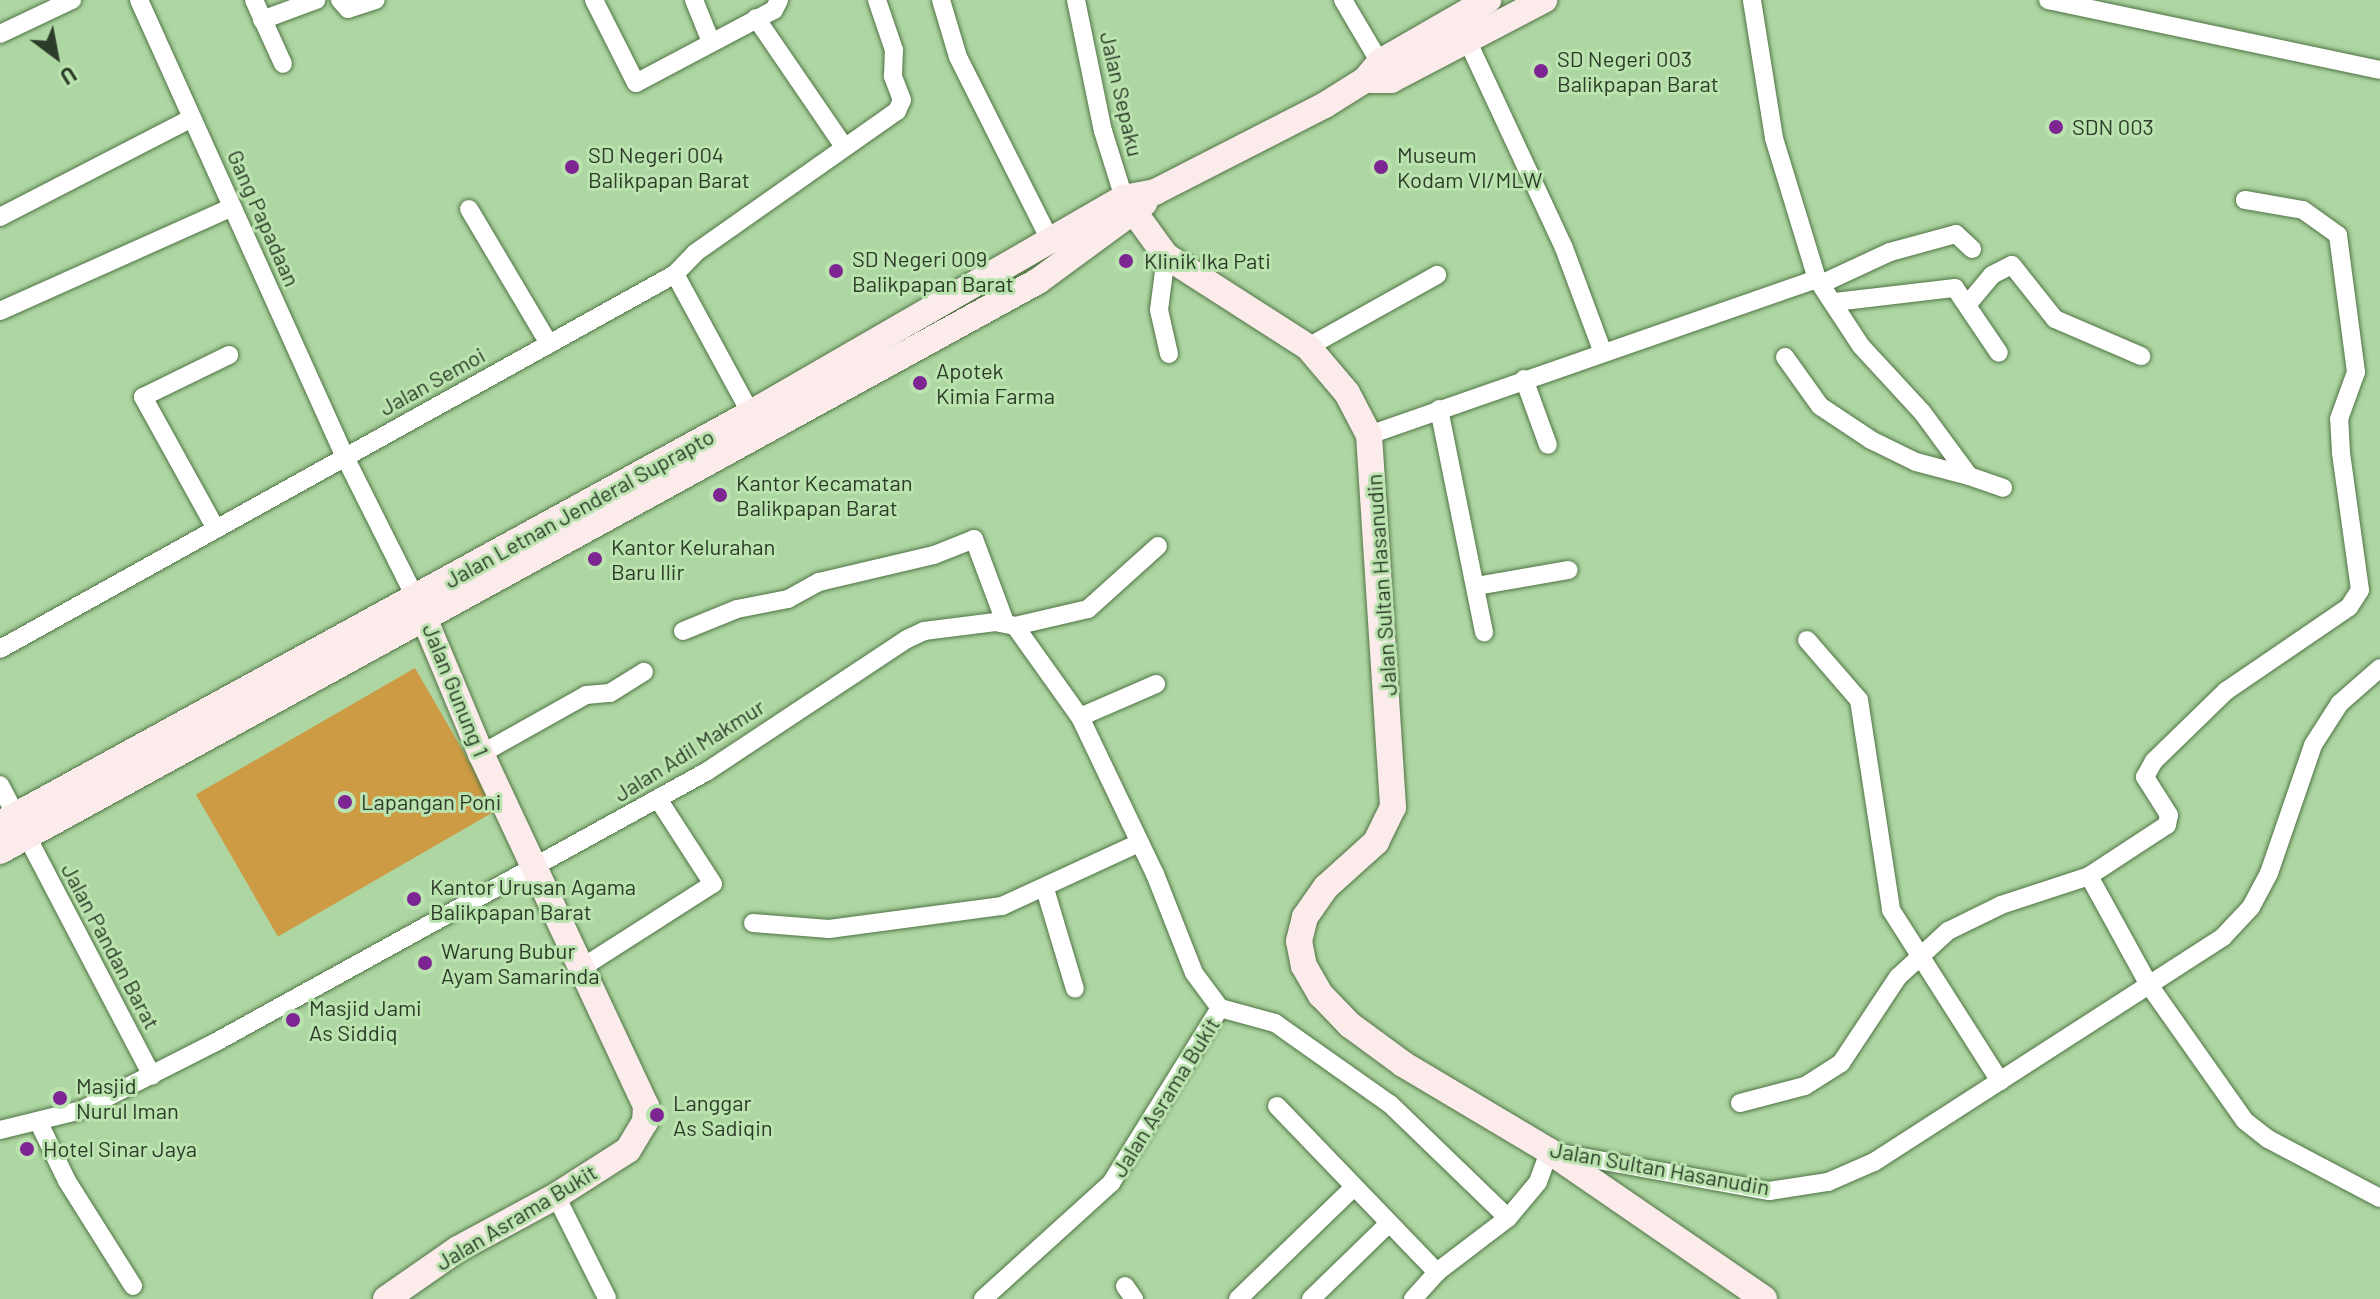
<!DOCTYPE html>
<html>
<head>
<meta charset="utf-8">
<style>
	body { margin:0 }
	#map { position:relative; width:2380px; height:1299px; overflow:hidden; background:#aed6a2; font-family:Barlow,sans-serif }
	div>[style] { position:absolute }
	.green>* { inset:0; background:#cd9b43; transform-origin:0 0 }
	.roads { filter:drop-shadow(0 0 2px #507445) drop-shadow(0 0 2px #507445) }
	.street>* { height:18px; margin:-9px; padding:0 9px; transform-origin:9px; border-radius:9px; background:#fff }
	.secondary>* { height:26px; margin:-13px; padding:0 13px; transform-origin:13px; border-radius:13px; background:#fbebeb }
	.dots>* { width:22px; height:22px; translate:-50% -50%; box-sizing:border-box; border:4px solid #bbe3af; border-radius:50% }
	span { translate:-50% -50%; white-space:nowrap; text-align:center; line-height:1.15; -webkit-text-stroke:6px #bbe3af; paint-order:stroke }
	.poi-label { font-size:22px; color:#2c3c28 }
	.left { translate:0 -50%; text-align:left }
	.street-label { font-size:22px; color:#2c3c28 }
	.north { position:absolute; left:16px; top:16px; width:80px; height:80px; -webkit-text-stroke:6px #bbe3af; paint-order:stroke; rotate:148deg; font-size:22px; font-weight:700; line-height:32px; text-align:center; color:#2c3c28 }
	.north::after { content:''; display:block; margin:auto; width:28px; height:36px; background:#2c3c28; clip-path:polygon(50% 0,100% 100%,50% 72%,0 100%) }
</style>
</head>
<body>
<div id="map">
	<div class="green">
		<div style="left:415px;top:668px;width:164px;height:253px;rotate:60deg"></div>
	</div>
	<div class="roads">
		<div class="street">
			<div style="left:139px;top:0;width:501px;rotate:65.74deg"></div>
			<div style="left:345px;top:457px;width:159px;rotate:63.4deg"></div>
			<div style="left:254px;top:0;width:70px;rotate:65.6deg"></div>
			<div style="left:340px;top:0;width:12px;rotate:48deg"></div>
			<div style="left:348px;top:9px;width:29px;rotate:-18deg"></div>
			<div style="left:594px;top:0;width:93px;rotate:63.2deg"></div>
			<div style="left:636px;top:83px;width:156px;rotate:-27.9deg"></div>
			<div style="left:774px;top:10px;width:11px;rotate:-63deg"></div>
			<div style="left:694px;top:0;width:45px;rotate:68deg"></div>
			<div style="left:941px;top:0;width:59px;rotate:73.4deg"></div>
			<div style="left:958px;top:57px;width:209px;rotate:63.3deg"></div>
			<div style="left:1076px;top:0;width:134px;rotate:78.4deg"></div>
			<div style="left:1103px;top:131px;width:70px;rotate:72.6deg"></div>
			<div style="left:1343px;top:0;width:82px;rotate:59.4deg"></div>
			<div style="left:2048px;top:0;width:339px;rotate:11.9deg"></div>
			<div style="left:756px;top:18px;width:154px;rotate:55.6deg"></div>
			<div style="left:262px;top:20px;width:58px;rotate:-20.3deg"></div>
			<div style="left:0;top:34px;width:80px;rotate:-25.3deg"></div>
			<div style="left:1468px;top:42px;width:227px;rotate:65deg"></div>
			<div style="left:1564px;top:248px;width:109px;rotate:69.6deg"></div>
			<div style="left:469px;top:209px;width:157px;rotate:59.3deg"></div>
			<div style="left:0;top:217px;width:216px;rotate:-27.3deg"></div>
			<div style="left:1166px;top:256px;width:54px;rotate:97.4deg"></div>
			<div style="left:1159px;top:310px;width:45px;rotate:77.2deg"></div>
			<div style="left:675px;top:274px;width:170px;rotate:61.5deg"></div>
			<div style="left:1817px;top:279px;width:80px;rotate:56.7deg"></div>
			<div style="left:1861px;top:346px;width:90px;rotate:47.3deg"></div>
			<div style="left:1922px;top:412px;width:79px;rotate:53.7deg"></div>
			<div style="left:1969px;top:476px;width:36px;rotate:19deg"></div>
			<div style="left:1821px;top:284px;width:76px;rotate:-24.9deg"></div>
			<div style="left:1890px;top:252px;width:68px;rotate:-15.3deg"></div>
			<div style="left:1956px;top:234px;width:22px;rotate:43deg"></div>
			<div style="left:1835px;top:302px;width:121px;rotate:-6.7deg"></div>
			<div style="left:1955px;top:288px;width:78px;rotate:55.9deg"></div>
			<div style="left:1967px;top:305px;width:39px;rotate:-50deg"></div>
			<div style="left:1992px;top:275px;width:22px;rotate:-27deg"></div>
			<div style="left:2012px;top:265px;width:69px;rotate:51.5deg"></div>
			<div style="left:2055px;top:319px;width:94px;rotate:23.3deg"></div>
			<div style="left:0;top:311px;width:254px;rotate:-24.1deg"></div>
			<div style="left:1308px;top:347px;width:148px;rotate:-29.2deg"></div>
			<div style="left:1785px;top:357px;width:60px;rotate:54.5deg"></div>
			<div style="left:1820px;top:406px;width:61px;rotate:33.7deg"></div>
			<div style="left:1871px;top:440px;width:50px;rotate:26.1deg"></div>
			<div style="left:1916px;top:462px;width:55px;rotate:14.8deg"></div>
			<div style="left:1524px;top:379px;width:70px;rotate:70deg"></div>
			<div style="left:1439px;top:409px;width:228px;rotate:78.6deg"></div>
			<div style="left:1369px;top:435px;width:474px;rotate:-19.2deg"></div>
			<div style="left:1817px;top:279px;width:147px;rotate:-107deg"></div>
			<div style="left:1774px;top:138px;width:140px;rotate:-99.1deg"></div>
			<div style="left:216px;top:529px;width:151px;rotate:-118.9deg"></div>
			<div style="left:143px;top:397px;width:96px;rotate:-26deg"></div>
			<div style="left:1476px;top:586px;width:94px;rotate:-9.8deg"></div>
			<div style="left:1015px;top:626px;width:75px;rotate:-13.1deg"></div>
			<div style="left:1088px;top:609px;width:94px;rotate:-42deg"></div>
			<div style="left:683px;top:631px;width:58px;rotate:-22.2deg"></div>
			<div style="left:737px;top:609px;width:52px;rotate:-11.1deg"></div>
			<div style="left:788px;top:599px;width:35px;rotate:-29deg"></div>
			<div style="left:819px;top:582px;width:118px;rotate:-13.2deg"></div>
			<div style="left:934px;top:555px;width:43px;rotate:-21.8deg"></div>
			<div style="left:974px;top:539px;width:89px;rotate:69.5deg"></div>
			<div style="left:1807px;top:640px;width:79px;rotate:49.1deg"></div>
			<div style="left:1859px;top:700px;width:212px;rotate:81.3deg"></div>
			<div style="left:1891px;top:910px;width:203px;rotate:57.5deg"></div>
			<div style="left:0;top:649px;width:772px;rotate:-29.05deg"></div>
			<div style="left:675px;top:274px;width:29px;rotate:-46deg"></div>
			<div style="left:695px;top:253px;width:247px;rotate:-35.1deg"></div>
			<div style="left:897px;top:111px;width:12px;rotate:-66deg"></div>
			<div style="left:902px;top:100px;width:26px;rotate:-111deg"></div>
			<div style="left:893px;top:76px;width:26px;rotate:-88deg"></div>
			<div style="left:894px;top:50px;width:53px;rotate:-108.8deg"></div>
			<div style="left:1080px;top:717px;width:83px;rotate:-23.5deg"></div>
			<div style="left:481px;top:754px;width:120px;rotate:-29.3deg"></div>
			<div style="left:586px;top:695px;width:24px;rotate:-5deg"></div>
			<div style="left:610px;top:693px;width:40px;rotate:-32deg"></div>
			<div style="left:0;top:785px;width:328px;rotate:62.4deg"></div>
			<div style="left:2089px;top:876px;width:93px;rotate:-33.2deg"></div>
			<div style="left:2167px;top:825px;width:10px;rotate:-79deg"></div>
			<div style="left:2169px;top:815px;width:45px;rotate:-122.3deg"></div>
			<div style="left:2145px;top:777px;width:18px;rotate:-61deg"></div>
			<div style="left:2154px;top:761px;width:100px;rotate:-44.2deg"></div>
			<div style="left:2226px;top:691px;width:149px;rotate:-34.3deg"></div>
			<div style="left:2349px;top:607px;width:20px;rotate:-57deg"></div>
			<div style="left:2360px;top:590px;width:138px;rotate:-97.9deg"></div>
			<div style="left:2341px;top:453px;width:34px;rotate:-93deg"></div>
			<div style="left:2339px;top:419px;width:50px;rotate:-70.1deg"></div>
			<div style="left:2356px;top:372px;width:138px;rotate:-97.5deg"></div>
			<div style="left:2338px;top:235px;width:43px;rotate:-144.5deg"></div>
			<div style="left:2303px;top:210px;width:59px;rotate:-170.2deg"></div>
			<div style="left:1045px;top:889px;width:104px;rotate:73.3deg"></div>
			<div style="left:753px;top:923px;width:76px;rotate:4.5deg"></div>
			<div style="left:829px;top:929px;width:175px;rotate:-7.6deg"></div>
			<div style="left:1002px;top:906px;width:151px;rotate:-24.7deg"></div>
			<div style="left:583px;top:967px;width:154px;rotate:-32.6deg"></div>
			<div style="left:713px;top:884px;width:101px;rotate:-122.9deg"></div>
			<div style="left:1220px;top:1008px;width:57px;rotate:15.3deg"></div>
			<div style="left:1275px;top:1023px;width:141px;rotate:35.2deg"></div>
			<div style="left:1390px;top:1104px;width:164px;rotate:44deg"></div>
			<div style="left:1740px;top:1103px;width:67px;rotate:-14.7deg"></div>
			<div style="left:1805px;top:1086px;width:43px;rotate:-32.6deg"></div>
			<div style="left:1841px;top:1063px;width:103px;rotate:-56.5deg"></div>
			<div style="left:1898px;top:977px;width:68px;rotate:-42.6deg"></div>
			<div style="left:1948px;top:931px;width:59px;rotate:-26.1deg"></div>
			<div style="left:2001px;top:905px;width:93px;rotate:-18.2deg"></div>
			<div style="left:2089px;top:876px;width:124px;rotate:61.2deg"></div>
			<div style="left:2149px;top:985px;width:166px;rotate:54.8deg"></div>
			<div style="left:2245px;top:1121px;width:29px;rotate:38deg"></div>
			<div style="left:2268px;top:1139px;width:127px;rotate:27.8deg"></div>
			<div style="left:1277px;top:1106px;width:231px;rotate:46.1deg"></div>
			<div style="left:39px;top:1123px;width:64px;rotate:64.2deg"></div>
			<div style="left:67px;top:1181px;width:124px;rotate:57.8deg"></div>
			<div style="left:0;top:1130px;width:84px;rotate:-13.7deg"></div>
			<div style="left:82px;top:1110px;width:150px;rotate:-26.9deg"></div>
			<div style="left:216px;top:1042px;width:559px;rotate:-28.86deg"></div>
			<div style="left:706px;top:772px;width:241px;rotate:-33.5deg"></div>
			<div style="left:907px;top:639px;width:19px;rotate:-25deg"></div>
			<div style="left:924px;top:631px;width:72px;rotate:-7.2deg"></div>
			<div style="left:995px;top:622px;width:20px;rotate:11deg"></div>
			<div style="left:1015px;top:626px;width:112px;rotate:54.5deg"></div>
			<div style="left:1080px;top:717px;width:174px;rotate:64.5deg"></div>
			<div style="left:1155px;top:874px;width:106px;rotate:68.5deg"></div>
			<div style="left:1194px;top:973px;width:44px;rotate:53.4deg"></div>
			<div style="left:556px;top:1196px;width:114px;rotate:63.4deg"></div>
			<div style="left:1125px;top:1286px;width:16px;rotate:55deg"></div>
			<div style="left:983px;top:1299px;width:173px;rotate:-42.2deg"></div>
			<div style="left:1111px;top:1183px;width:206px;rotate:-58.1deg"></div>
			<div style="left:1238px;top:1299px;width:160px;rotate:-44deg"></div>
			<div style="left:1311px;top:1299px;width:106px;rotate:-44.2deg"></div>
			<div style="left:1413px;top:1299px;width:36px;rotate:-48deg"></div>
			<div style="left:1437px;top:1272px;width:89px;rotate:-37.3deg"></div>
			<div style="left:1508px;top:1218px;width:47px;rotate:-50.2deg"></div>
			<div style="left:1538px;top:1182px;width:33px;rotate:-70deg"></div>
			<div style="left:1549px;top:1151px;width:224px;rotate:10.3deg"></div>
			<div style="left:1769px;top:1191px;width:60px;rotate:-8.7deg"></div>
			<div style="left:1828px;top:1182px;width:50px;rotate:-23.5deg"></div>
			<div style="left:1874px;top:1162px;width:415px;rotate:-32.8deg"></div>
			<div style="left:2223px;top:937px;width:41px;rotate:-47deg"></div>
			<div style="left:2251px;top:907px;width:38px;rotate:-62deg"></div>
			<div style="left:2269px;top:873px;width:135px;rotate:-71deg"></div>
			<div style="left:2313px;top:745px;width:50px;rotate:-57.3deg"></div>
			<div style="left:2340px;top:703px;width:53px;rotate:-41.2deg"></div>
		</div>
		<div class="secondary">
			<div style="left:1365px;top:80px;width:26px"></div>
			<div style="left:1391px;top:80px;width:173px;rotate:-27.6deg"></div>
			<div style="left:1124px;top:198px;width:72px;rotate:54.1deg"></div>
			<div style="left:1166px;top:256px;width:169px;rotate:32.7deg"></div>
			<div style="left:1308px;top:347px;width:60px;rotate:49.7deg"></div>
			<div style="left:1347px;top:393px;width:47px;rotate:62.4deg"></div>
			<div style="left:1369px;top:435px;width:373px;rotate:86.3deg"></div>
			<div style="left:1393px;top:807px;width:39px;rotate:116deg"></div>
			<div style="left:1376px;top:842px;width:67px;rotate:138deg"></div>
			<div style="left:1326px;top:887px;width:37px;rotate:125deg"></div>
			<div style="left:1305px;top:917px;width:25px;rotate:104deg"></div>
			<div style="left:1299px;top:941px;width:25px;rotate:79deg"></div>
			<div style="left:1304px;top:966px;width:34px;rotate:60deg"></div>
			<div style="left:1321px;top:995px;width:42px;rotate:46deg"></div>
			<div style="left:1350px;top:1025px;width:66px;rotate:36.3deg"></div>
			<div style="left:1403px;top:1064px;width:170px;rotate:30.8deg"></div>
			<div style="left:1549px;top:1151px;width:261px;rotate:34.5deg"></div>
			<div style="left:0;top:824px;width:856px;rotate:-28.69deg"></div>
			<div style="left:751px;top:413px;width:431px;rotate:-30deg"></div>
			<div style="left:1124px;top:198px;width:32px;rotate:-11deg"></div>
			<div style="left:1155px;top:192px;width:191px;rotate:-27.1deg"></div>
			<div style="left:1325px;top:105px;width:47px;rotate:-32deg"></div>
			<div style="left:1365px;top:80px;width:23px;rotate:-50deg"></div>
			<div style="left:1380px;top:62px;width:125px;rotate:-29.9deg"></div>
			<div style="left:0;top:851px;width:1184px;rotate:-28.77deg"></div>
			<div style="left:1038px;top:281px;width:132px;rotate:-36.3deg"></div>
			<div style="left:386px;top:1299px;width:88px;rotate:-34.8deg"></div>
			<div style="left:458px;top:1249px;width:111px;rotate:-28.4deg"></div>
			<div style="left:556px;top:1196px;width:85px;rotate:-32.6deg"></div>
			<div style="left:628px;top:1150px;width:33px;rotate:-59deg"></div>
			<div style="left:645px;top:1122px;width:16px;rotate:-86deg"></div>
			<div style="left:646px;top:1106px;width:389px;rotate:-115.1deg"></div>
			<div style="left:481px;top:754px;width:160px;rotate:-112.7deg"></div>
		</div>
	</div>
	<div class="dots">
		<div style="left:1541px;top:71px;background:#7d2593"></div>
		<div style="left:2056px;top:127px;background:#7d2593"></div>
		<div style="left:572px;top:167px;background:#7d2593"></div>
		<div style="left:1381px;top:167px;background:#7d2593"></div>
		<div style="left:1126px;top:261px;background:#7d2593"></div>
		<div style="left:836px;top:271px;background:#7d2593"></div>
		<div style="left:920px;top:383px;background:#7d2593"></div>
		<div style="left:720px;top:495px;background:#7d2593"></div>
		<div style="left:595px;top:559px;background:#7d2593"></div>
		<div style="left:345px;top:802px;background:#7d2593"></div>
		<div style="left:414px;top:899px;background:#7d2593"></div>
		<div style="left:425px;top:963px;background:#7d2593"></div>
		<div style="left:293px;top:1020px;background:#7d2593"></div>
		<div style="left:60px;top:1098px;background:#7d2593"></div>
		<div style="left:657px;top:1115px;background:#7d2593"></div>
		<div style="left:27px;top:1149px;background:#7d2593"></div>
	</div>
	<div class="poi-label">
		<span class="left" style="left:1557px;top:71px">SD Negeri 003<br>Balikpapan Barat</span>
		<span class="left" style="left:2072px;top:127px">SDN 003</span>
		<span class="left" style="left:588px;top:167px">SD Negeri 004<br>Balikpapan Barat</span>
		<span class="left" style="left:1397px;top:167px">Museum<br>Kodam VI/MLW</span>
		<span class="left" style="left:852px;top:271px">SD Negeri 009<br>Balikpapan Barat</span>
		<span class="left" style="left:1144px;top:261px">Klinik Ika Pati</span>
		<span class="left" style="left:936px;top:383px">Apotek<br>Kimia Farma</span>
		<span class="left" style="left:736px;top:495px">Kantor Kecamatan<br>Balikpapan Barat</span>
		<span class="left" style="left:611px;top:559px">Kantor Kelurahan<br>Baru Ilir</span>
		<span class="left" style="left:361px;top:802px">Lapangan Poni</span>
		<span class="left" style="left:430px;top:899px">Kantor Urusan Agama<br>Balikpapan Barat</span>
		<span class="left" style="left:441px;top:963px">Warung Bubur<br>Ayam Samarinda</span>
		<span class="left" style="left:309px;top:1020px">Masjid Jami<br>As Siddiq</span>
		<span class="left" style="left:76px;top:1098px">Masjid<br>Nurul Iman</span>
		<span class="left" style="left:673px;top:1115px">Langgar<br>As Sadiqin</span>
		<span class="left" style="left:43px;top:1149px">Hotel Sinar Jaya</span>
	</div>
	<div class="street-label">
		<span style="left:1122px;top:94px;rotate:77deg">Jalan Sepaku</span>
		<span style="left:264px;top:218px;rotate:66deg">Gang Papadaan</span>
		<span style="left:432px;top:381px;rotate:-29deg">Jalan Semoi</span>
		<span style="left:579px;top:508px;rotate:-29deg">Jalan Letnan Jenderal Suprapto</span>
		<span style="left:1381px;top:585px;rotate:-94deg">Jalan Sultan Hasanudin</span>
		<span style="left:456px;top:690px;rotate:68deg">Jalan Gunung 1</span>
		<span style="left:689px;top:750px;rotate:-32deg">Jalan Adil Makmur</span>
		<span style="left:111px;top:946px;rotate:62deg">Jalan Pandan Barat</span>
		<span style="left:1165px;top:1097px;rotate:-58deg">Jalan Asrama Bukit</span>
		<span style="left:1660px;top:1168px;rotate:10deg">Jalan Sultan Hasanudin</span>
		<span style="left:516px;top:1217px;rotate:-31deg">Jalan Asrama Bukit</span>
	</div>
	<div class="north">U</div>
</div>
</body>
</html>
